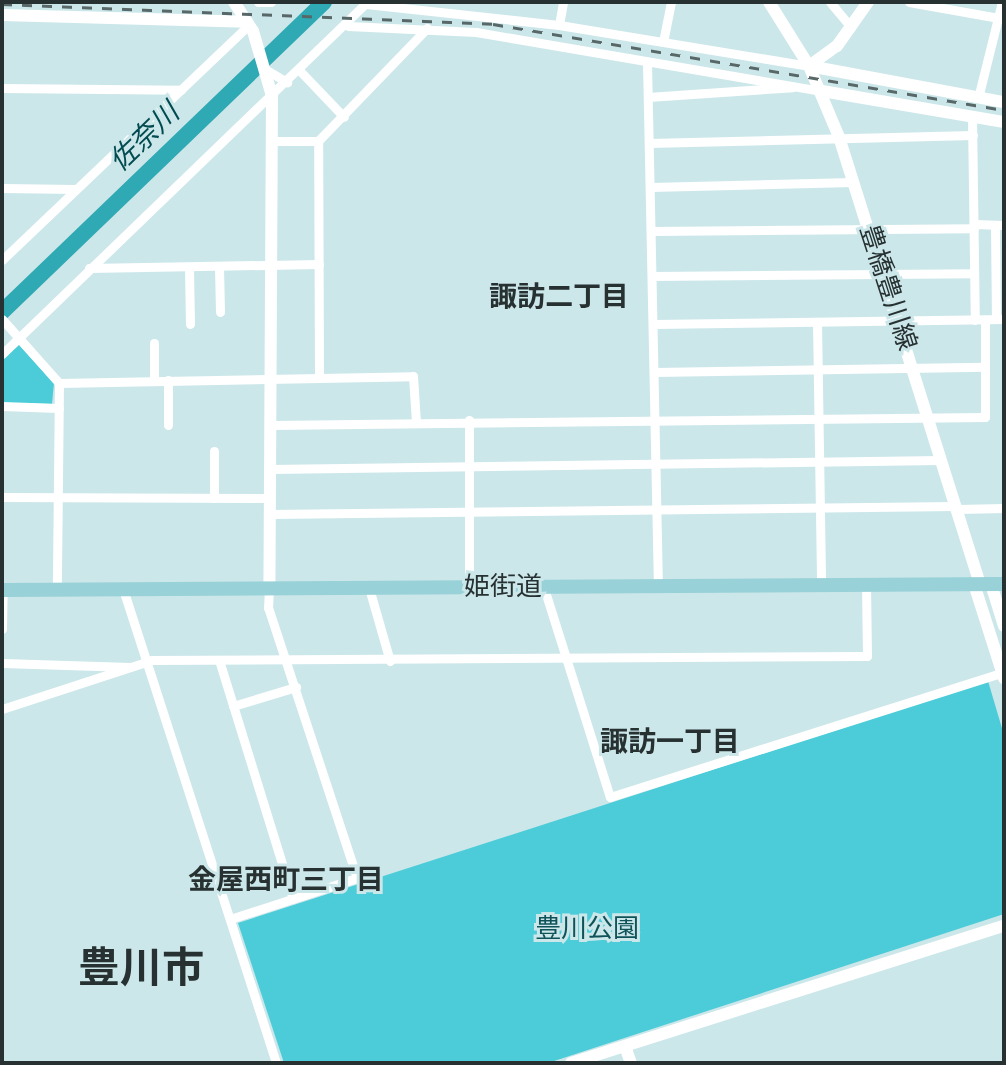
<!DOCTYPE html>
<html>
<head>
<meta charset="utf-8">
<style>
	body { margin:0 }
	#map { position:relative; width:1006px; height:1065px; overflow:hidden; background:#cce7ea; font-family:"Sofia Sans Condensed","Noto Sans JP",sans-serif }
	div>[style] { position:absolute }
	.green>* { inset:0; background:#4bccd8 }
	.river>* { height:16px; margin:-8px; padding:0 8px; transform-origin:8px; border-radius:8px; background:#2fa9b3 }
	.street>* { height:9px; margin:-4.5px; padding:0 4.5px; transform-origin:4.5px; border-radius:4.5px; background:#fff }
	.secondary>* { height:12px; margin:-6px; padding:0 6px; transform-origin:6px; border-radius:6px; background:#fff }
	.primary>* { height:14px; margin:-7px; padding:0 7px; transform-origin:7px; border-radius:7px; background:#98d1d7 }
	.rail>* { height:3px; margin-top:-1.5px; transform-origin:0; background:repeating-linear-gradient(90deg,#586768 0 10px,transparent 0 20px) }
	span { translate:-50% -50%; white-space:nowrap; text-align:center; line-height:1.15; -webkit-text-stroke:6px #cce7ea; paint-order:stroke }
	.street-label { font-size:26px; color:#273132 }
	.park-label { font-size:26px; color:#0f5359 }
	.water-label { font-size:28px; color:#024c51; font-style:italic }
	.neighbourhood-label { font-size:28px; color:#273132; font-weight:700 }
	.town-label { font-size:42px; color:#273132; font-weight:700 }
	.frame { position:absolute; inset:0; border:4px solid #273132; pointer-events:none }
</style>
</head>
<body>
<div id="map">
	<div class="green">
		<div style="clip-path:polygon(19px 345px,54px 383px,52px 404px,2px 403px,2px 359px)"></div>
		<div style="clip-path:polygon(988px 681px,1004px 735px,1004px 914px,548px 1063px,284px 1063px,238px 923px)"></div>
	</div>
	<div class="river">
		<div style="left:2px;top:312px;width:447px;rotate:-43.9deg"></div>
	</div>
	<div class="street">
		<div style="left:258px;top:2px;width:13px"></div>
		<div style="left:830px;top:2px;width:33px;rotate:50deg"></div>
		<div style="left:909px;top:2px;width:97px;rotate:10.1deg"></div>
		<div style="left:366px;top:4px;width:194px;rotate:6.2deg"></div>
		<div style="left:559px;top:25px;width:253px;rotate:9.3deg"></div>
		<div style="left:559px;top:25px;width:23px;rotate:-80deg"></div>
		<div style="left:348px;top:26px;width:128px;rotate:2.7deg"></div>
		<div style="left:476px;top:32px;width:351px;rotate:9.7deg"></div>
		<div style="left:663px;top:42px;width:41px;rotate:-78.7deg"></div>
		<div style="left:647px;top:63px;width:524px;rotate:88.8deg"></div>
		<div style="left:265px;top:69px;width:26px;rotate:31deg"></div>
		<div style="left:301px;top:72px;width:62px;rotate:46.3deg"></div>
		<div style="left:2px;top:88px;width:179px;rotate:0.6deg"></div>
		<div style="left:648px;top:97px;width:145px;rotate:-3.9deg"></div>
		<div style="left:978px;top:98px;width:99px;rotate:-76deg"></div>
		<div style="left:972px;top:117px;width:203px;rotate:89.2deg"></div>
		<div style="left:271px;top:141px;width:47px"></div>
		<div style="left:649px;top:143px;width:324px;rotate:-1.4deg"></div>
		<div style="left:650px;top:187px;width:203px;rotate:-1.4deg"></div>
		<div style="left:2px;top:188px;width:74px;rotate:0.8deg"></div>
		<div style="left:974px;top:224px;width:30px;rotate:2deg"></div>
		<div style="left:995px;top:225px;width:94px;rotate:89.4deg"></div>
		<div style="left:651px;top:231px;width:323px;rotate:-0.5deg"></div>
		<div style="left:2px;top:260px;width:341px;rotate:-43.6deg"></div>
		<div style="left:189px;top:267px;width:57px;rotate:89deg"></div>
		<div style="left:219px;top:267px;width:45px;rotate:88.7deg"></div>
		<div style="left:89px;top:268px;width:230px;rotate:-1deg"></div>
		<div style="left:652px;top:276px;width:322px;rotate:-0.5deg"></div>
		<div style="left:2px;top:319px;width:86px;rotate:48.3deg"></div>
		<div style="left:59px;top:383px;width:207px;rotate:90.6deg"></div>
		<div style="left:817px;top:322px;width:264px;rotate:89.1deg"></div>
		<div style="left:654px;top:324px;width:350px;rotate:-0.8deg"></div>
		<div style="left:154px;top:343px;width:37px;rotate:90deg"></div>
		<div style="left:2px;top:354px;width:507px;rotate:-43.96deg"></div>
		<div style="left:655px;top:372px;width:330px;rotate:-0.9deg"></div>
		<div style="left:319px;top:377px;width:236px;rotate:-90.2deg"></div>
		<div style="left:318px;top:141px;width:157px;rotate:-46deg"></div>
		<div style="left:59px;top:383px;width:354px;rotate:-1.1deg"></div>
		<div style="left:413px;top:376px;width:46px;rotate:86.3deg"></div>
		<div style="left:2px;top:406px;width:57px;rotate:2deg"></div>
		<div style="left:469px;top:420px;width:169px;rotate:90deg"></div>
		<div style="left:168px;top:425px;width:45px;rotate:-90deg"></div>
		<div style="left:271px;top:425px;width:714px;rotate:-0.64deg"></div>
		<div style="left:985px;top:417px;width:97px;rotate:-90deg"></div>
		<div style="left:214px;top:451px;width:47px;rotate:90deg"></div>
		<div style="left:270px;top:469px;width:671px;rotate:-0.77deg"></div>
		<div style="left:2px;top:497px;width:268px;rotate:0.2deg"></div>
		<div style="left:957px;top:509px;width:47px;rotate:-1.2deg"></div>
		<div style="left:270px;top:514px;width:686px;rotate:-0.67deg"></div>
		<div style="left:369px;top:588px;width:76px;rotate:74deg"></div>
		<div style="left:544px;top:588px;width:219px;rotate:72.5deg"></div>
		<div style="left:610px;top:797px;width:411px;rotate:-17.6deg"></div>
		<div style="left:124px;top:592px;width:495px;rotate:72.1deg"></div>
		<div style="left:2px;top:629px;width:39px;rotate:-89deg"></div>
		<div style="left:219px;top:660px;width:250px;rotate:72.8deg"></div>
		<div style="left:2px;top:663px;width:128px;rotate:1.8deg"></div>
		<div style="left:233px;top:706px;width:66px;rotate:-16.8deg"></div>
		<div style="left:2px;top:709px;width:158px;rotate:-18.1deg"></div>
		<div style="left:152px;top:660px;width:715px;rotate:-0.32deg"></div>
		<div style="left:867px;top:656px;width:71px;rotate:-90.8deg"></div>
		<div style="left:230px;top:919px;width:133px;rotate:-17.9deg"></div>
		<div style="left:357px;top:878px;width:284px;rotate:-108.2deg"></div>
		<div style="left:268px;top:608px;width:18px;rotate:-87deg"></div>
	</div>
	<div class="secondary">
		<div style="left:234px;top:2px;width:35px;rotate:57deg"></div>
		<div style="left:253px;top:31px;width:68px;rotate:73.7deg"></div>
		<div style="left:272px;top:96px;width:494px;rotate:90.3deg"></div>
		<div style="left:769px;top:2px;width:75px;rotate:58deg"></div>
		<div style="left:809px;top:66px;width:77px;rotate:67.1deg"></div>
		<div style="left:839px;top:137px;width:469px;rotate:72.5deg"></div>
		<div style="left:2px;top:15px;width:245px;rotate:1.6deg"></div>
		<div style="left:809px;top:66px;width:198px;rotate:10.5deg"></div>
		<div style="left:809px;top:66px;width:34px;rotate:-36deg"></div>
		<div style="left:837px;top:46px;width:54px;rotate:-54.8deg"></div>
		<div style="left:822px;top:91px;width:185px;rotate:9.7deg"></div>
		<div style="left:974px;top:584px;width:99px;rotate:72.3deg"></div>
		<div style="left:991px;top:584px;width:44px;rotate:72.8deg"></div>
		<div style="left:625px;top:1046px;width:18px;rotate:71deg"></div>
		<div style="left:571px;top:1063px;width:454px;rotate:-17.6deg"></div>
	</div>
	<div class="primary">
		<div style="left:2px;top:590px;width:1002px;rotate:-0.34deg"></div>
	</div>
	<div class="rail">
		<div style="left:2px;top:4px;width:491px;rotate:2.3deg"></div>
		<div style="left:493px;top:24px;width:518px;rotate:9.55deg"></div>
	</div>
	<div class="street-label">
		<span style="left:887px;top:288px;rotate:72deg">豊橋豊川線</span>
		<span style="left:503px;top:588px">姫街道</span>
	</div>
	<div class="park-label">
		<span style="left:587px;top:930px">豊川公園</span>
	</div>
	<div class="water-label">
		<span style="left:145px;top:138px;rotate:-44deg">佐奈川</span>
	</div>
	<div class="neighbourhood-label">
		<span style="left:559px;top:298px">諏訪二丁目</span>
		<span style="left:670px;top:743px">諏訪一丁目</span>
		<span style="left:286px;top:881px">金屋西町三丁目</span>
	</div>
	<div class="town-label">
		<span style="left:141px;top:970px">豊川市</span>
	</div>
	<div class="frame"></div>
</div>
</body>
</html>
